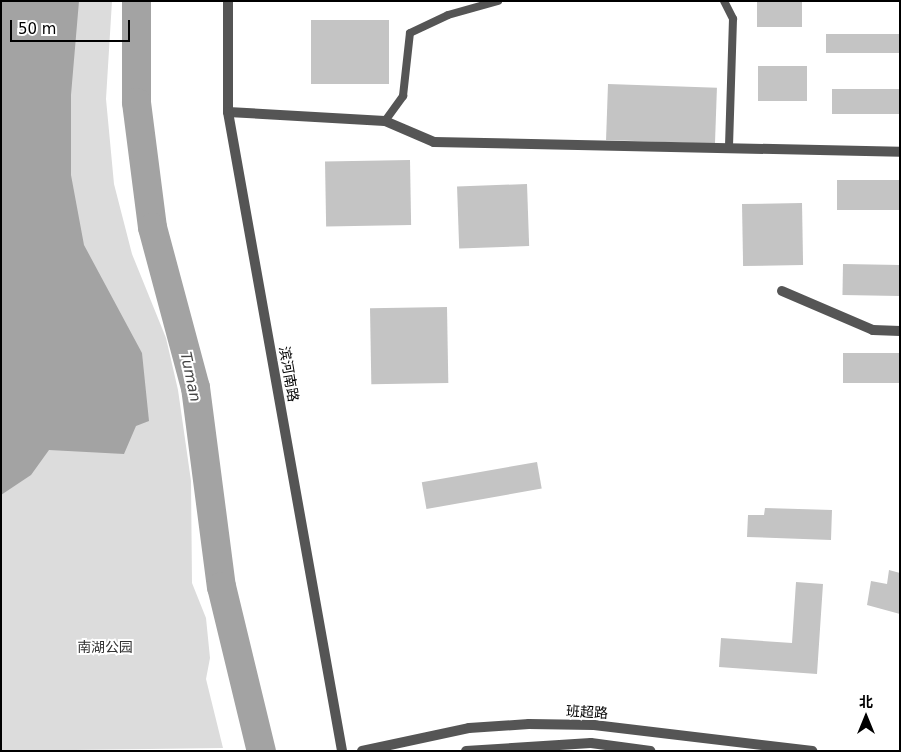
<!DOCTYPE html>
<html>
<head>
<meta charset="utf-8">
<style>
	body { margin:0 }
	#map { position:relative; width:901px; height:752px; overflow:hidden; background:#fff; font-family:"DejaVu Sans","Noto Sans SC",sans-serif }
	div>[style] { position:absolute }
	.green>* { inset:0; background:#dcdcdc }
	.water>* { inset:0; background:#a3a3a3 }
	.river>* { height:29px; margin:-14.5px; padding:0 14.5px; transform-origin:14.5px; border-radius:14.5px; background:#a3a3a3 }
	.building>* { inset:0; background:#c4c4c4; transform-origin:0 0 }
	.service>* { height:8px; margin:-4px; padding:0 4px; transform-origin:4px; border-radius:4px; background:#555 }
	.minor>* { height:10px; margin:-5px; padding:0 5px; transform-origin:5px; border-radius:5px; background:#555 }
	.tertiary>* { height:10px; margin:-5px; padding:0 5px; transform-origin:5px; border-radius:5px; background:#555 }
	span { translate:-50% -50%; white-space:nowrap; text-align:center; line-height:1.15; -webkit-text-stroke:4px #fff; paint-order:stroke }
	.street-label { font-size:14px; color:#000 }
	.park-label { font-size:14px; color:#333 }
	.water-label { font-size:15px; color:#444; font-style:italic }
	.frame { position:absolute; inset:0; border:2px solid #000; pointer-events:none }
	.north { position:absolute; left:841px; top:692px; width:50px; height:50px; -webkit-text-stroke:4px #fff; paint-order:stroke; rotate:0deg; font-size:14px; font-weight:700; line-height:20px; text-align:center; color:#000 }
	.north::after { content:''; display:block; margin:auto; width:18px; height:22px; background:#000; clip-path:polygon(50% 0,100% 100%,50% 72%,0 100%) }
	.scale { position:absolute; left:10px; top:20px; width:120px; height:22px; box-sizing:border-box; border:2px solid #000; border-top:0; padding-left:6px; font-size:15px; line-height:18px; white-space:nowrap; color:#000; -webkit-text-stroke:4px #fff; paint-order:stroke }
</style>
</head>
<body>
<div id="map">
	<div class="green">
		<div style="clip-path:polygon(1px 1px,112px 1px,106px 99px,114px 184px,132px 254px,166px 338px,178px 390px,191px 481px,192px 583px,206px 618px,210px 658px,206px 679px,223px 748px,1px 751px)"></div>
	</div>
	<div class="water">
		<div style="clip-path:polygon(1px 1px,79px 1px,71px 95px,71px 175px,84px 245px,142px 353px,149px 421px,136px 426px,124px 454px,49px 450px,31px 475px,1px 495px)"></div>
	</div>
	<div class="river">
		<div style="left:136px;top:1px;width:101px;rotate:90deg"></div>
		<div style="left:136px;top:102px;width:126px;rotate:82.7deg"></div>
		<div style="left:152px;top:227px;width:166px;rotate:75deg"></div>
		<div style="left:195px;top:387px;width:201px;rotate:82.6deg"></div>
		<div style="left:221px;top:586px;width:170px;rotate:76.4deg"></div>
	</div>
	<div class="building">
		<div style="left:757px;top:1px;width:45px;height:26px"></div>
		<div style="left:311px;top:20px;width:78px;height:64px"></div>
		<div style="left:826px;top:34px;width:74px;height:19px"></div>
		<div style="left:807px;top:66px;width:35px;height:49px;rotate:90deg"></div>
		<div style="left:608px;top:84px;width:109px;height:56px;rotate:2deg"></div>
		<div style="left:900px;top:89px;width:25px;height:68px;rotate:90deg"></div>
		<div style="left:410px;top:160px;width:65px;height:85px;rotate:89deg"></div>
		<div style="left:837px;top:180px;width:63px;height:30px"></div>
		<div style="left:527px;top:184px;width:62px;height:70px;rotate:88deg"></div>
		<div style="left:802px;top:203px;width:62px;height:60px;rotate:89deg"></div>
		<div style="left:843px;top:264px;width:57px;height:31px;rotate:1deg"></div>
		<div style="left:447px;top:307px;width:76px;height:77px;rotate:89deg"></div>
		<div style="left:900px;top:353px;width:30px;height:57px;rotate:90deg"></div>
		<div style="left:537px;top:462px;width:27px;height:117px;rotate:80deg"></div>
		<div style="clip-path:polygon(765px 508px,832px 510px,831px 540px,747px 537px,748px 515px,764px 515px)"></div>
		<div style="clip-path:polygon(889px 570px,900px 573px,900px 614px,867px 605px,871px 581px,887px 584px)"></div>
		<div style="clip-path:polygon(796px 582px,823px 584px,817px 674px,719px 667px,721px 638px,792px 643px)"></div>
	</div>
	<div class="service">
		<div style="left:724px;top:1px;width:20px;rotate:63deg"></div>
		<div style="left:733px;top:19px;width:130px;rotate:91.8deg"></div>
		<div style="left:385px;top:121px;width:31px;rotate:-54deg"></div>
		<div style="left:403px;top:96px;width:63px;rotate:-83.7deg"></div>
		<div style="left:410px;top:33px;width:42px;rotate:-25.3deg"></div>
		<div style="left:448px;top:15px;width:52px;rotate:-15.6deg"></div>
	</div>
	<div class="minor">
		<div style="left:228px;top:112px;width:157px;rotate:3.3deg"></div>
		<div style="left:385px;top:121px;width:53px;rotate:23.2deg"></div>
		<div style="left:434px;top:142px;width:466px;rotate:1.2deg"></div>
		<div style="left:782px;top:291px;width:99px;rotate:23.2deg"></div>
		<div style="left:873px;top:330px;width:27px;rotate:2deg"></div>
	</div>
	<div class="tertiary">
		<div style="left:228px;top:1px;width:111px;rotate:90deg"></div>
		<div style="left:228px;top:112px;width:649px;rotate:79.88deg"></div>
		<div style="left:362px;top:751px;width:109px;rotate:-12.1deg"></div>
		<div style="left:469px;top:728px;width:60px;rotate:-3.8deg"></div>
		<div style="left:529px;top:724px;width:65px;rotate:0.9deg"></div>
		<div style="left:594px;top:725px;width:220px;rotate:6.8deg"></div>
		<div style="left:466px;top:751px;width:125px;rotate:-3.7deg"></div>
		<div style="left:591px;top:743px;width:60px;rotate:7.7deg"></div>
	</div>
	<div class="street-label">
		<span style="left:289px;top:374px;rotate:80deg">滨河南路</span>
		<span style="left:587px;top:712px;rotate:3deg">班超路</span>
	</div>
	<div class="park-label">
		<span style="left:105px;top:647px">南湖公园</span>
	</div>
	<div class="water-label">
		<span style="left:190px;top:377px;rotate:78deg">Tuman</span>
	</div>
	<div class="frame"></div>
	<div class="north">北</div>
	<div class="scale">50 m</div>
</div>
</body>
</html>
